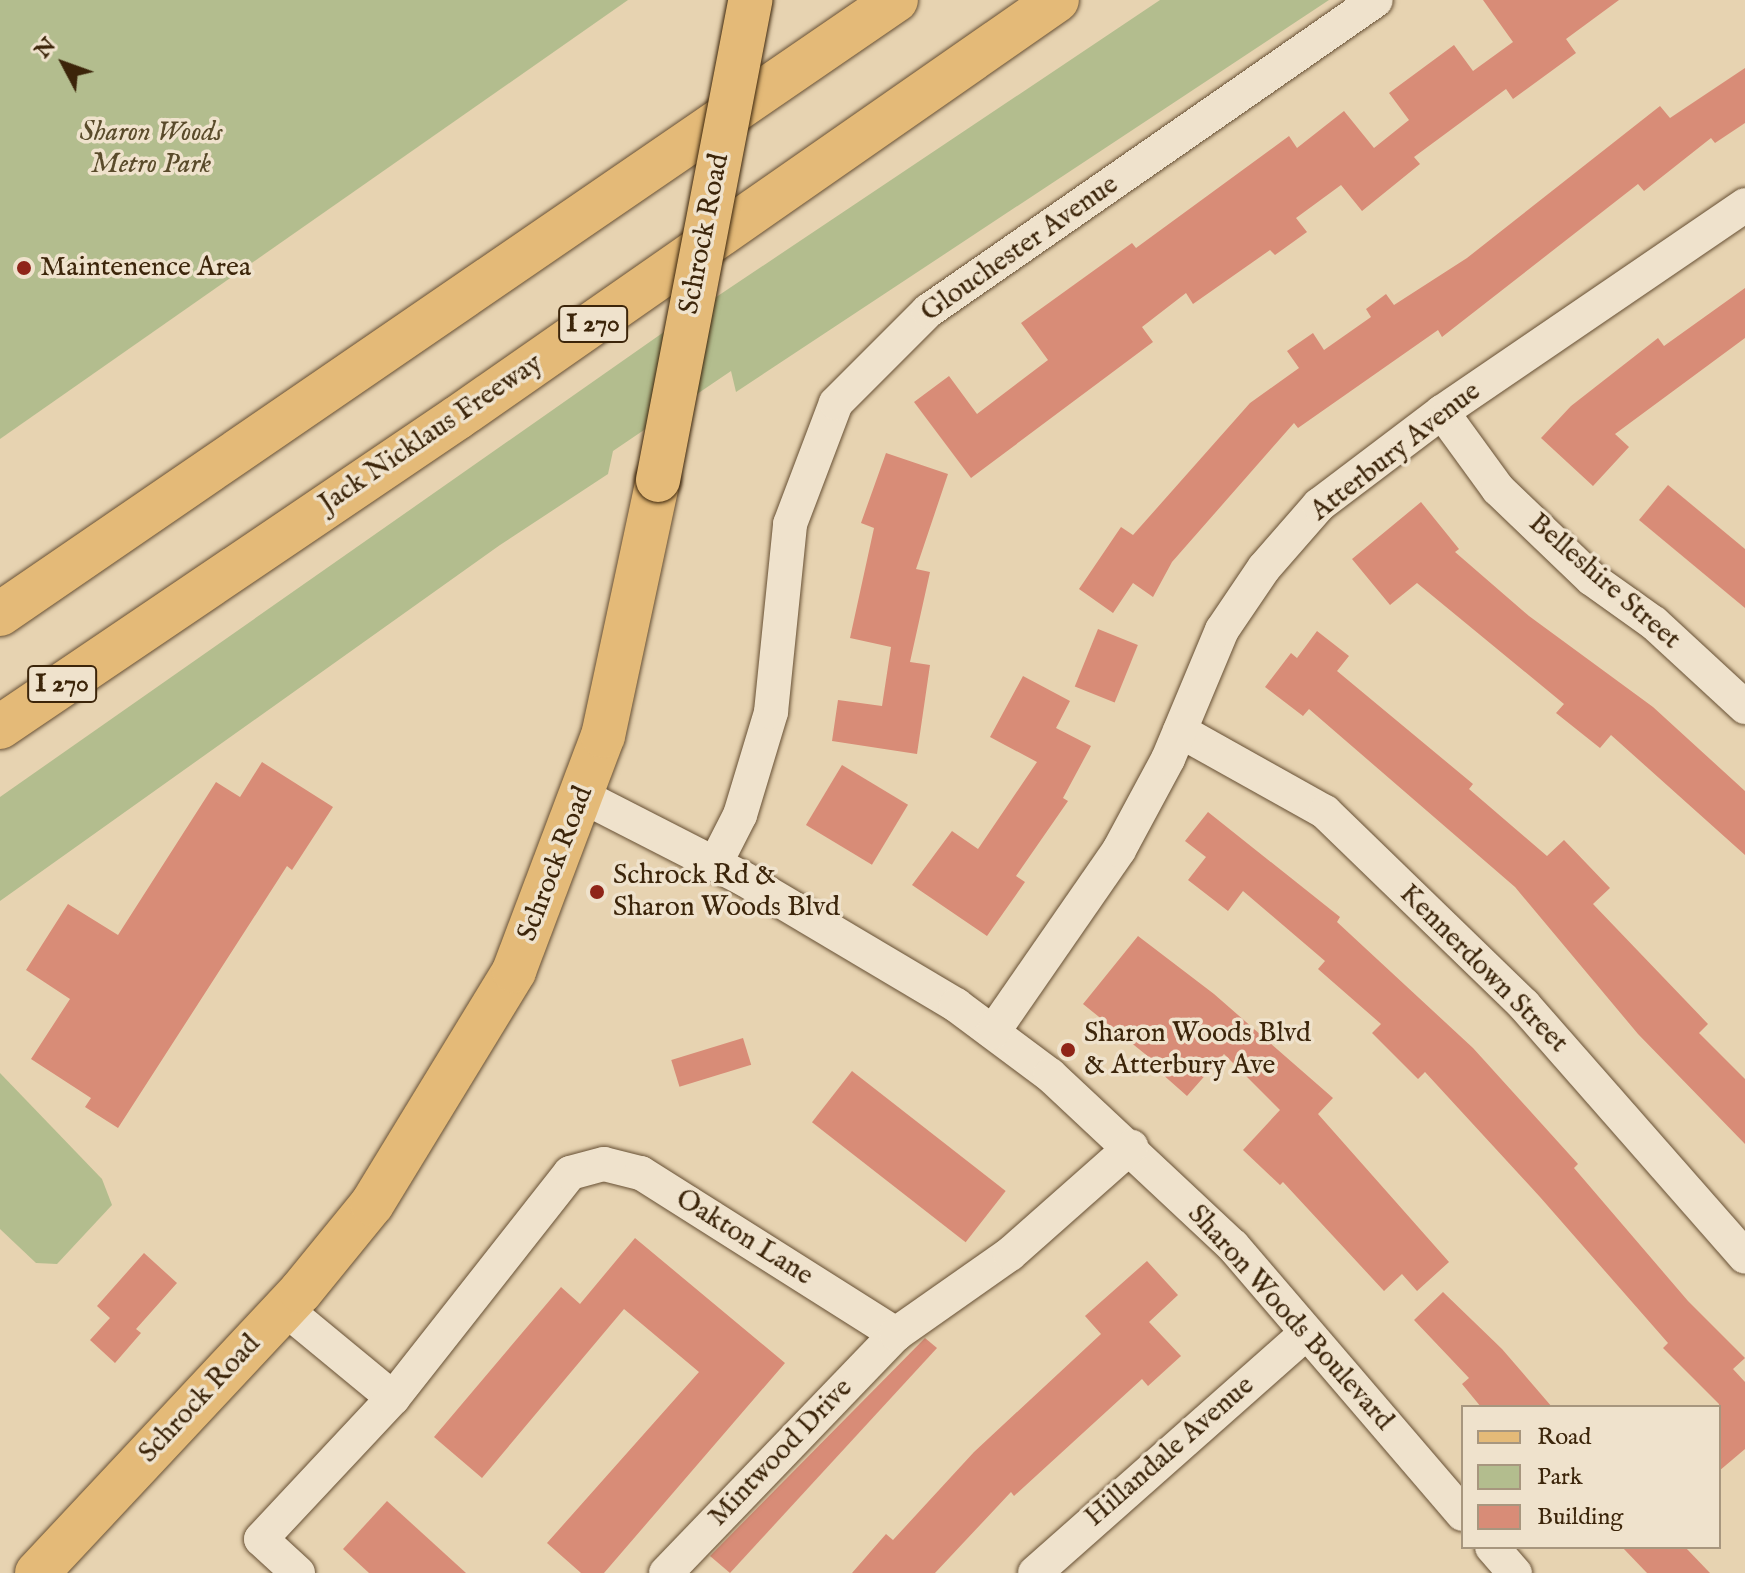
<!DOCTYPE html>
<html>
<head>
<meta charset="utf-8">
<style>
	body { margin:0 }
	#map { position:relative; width:1745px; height:1573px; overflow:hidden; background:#e7d3b1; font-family:"IM FELL English",serif }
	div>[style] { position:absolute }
	.green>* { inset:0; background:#b3bd8e }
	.building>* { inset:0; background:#d88c77; transform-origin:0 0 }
	.roads { filter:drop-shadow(0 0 2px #675034) drop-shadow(0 0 2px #675034) }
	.minor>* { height:34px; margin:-17px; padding:0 17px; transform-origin:17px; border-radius:17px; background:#efe2cc }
	.major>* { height:44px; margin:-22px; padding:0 22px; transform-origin:22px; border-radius:22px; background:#e4ba78 }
	.highway>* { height:44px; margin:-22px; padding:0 22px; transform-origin:22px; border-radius:22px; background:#e4ba78 }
	.bridges { filter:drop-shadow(0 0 2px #3c250a) drop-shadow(0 0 2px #3c250a) }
	.major-bridge>* { height:44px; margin:-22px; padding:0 22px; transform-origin:22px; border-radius:22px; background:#e4ba78 }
	.dots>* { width:22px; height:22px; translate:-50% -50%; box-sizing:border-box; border:4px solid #efe2cc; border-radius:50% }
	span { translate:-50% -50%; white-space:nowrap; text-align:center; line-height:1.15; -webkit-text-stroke:7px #efe2cc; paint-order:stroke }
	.shield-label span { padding:2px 6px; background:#efe2cc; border:2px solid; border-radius:6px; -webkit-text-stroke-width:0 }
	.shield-label { font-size:26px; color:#3c250a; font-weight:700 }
	.park-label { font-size:28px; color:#5a4b2b; font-style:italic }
	.street-label { font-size:28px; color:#3c250a }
	.poi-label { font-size:28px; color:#3c250a }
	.left { translate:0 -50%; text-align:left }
	.legend { position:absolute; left:1461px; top:1405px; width:260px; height:144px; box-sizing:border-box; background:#efe2cc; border:2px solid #a7967e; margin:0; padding:10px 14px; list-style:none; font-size:24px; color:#3c250a }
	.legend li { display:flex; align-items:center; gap:16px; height:40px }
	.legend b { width:40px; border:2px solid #a7967e }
	.north { position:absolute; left:24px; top:24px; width:80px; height:80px; -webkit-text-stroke:6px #efe2cc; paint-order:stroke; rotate:311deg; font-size:22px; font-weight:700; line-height:32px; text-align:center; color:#3c250a }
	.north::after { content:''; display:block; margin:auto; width:28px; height:36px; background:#3c250a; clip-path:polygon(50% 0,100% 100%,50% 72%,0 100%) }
</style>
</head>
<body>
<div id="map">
	<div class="green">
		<div style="clip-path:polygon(0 0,628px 0,0 439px)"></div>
		<div style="clip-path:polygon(1160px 0,1329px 0,736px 392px,731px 371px,613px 451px,608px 474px,500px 545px,0 901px,0 797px,661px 334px)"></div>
		<div style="clip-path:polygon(0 1073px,102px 1179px,112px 1205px,57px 1264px,36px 1263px,0 1229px)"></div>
	</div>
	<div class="building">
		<div style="clip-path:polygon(1483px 0,1619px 0,1566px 39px,1576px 53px,1513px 99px,1506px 89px,1414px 157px,1420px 164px,1362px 211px,1341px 185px,1296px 218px,1307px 232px,1275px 255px,1270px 250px,1193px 304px,1186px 293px,1142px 327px,1153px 342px,971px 478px,914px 402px,949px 376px,977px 414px,1048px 360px,1021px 323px,1132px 243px,1136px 248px,1289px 136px,1297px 148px,1344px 111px,1374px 148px,1409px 120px,1389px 93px,1454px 45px,1473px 71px,1513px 42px)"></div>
		<div style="clip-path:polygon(1745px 68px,1745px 123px,1715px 143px,1711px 138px,1644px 191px,1638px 184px,1442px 337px,1438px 330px,1298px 428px,1294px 423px,1172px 562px,1153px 597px,1133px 583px,1113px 613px,1079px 589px,1121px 527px,1133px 535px,1250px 403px,1299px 368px,1287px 351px,1313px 333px,1324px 350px,1371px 317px,1366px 309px,1386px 294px,1394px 305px,1467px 258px,1660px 106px,1670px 118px)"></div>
		<div style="clip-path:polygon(1745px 288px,1745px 338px,1615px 434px,1629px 447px,1593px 486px,1541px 438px,1571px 406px,1658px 338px,1664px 346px)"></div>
		<div style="clip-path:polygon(886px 453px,948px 474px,916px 569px,930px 572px,910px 662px,930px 665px,917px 754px,832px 741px,838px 700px,882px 706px,891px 647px,850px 638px,874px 528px,861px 523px)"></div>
		<div style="clip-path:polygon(1668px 485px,1745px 549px,1745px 608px,1639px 520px)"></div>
		<div style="clip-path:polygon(1421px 502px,1459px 549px,1455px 552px,1529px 616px,1653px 707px,1745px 791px,1745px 855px,1611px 735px,1600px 748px,1556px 713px,1564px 704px,1417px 583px,1390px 605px,1352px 559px)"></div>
		<div style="left:1098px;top:629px;width:43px;height:62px;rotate:22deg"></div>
		<div style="clip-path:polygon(1317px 631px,1349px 656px,1337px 671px,1473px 784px,1469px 789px,1547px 856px,1564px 840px,1610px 888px,1593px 904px,1708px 1024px,1699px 1033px,1745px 1079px,1745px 1144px,1638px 1034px,1515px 887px,1309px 709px,1303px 716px,1265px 687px,1291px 653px,1297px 658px)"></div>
		<div style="clip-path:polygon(1023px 676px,1070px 701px,1056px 728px,1091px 746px,1063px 798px,1068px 801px,1016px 876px,1025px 882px,987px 936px,912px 885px,952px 831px,978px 849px,1037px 762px,990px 737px)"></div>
		<div style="clip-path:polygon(262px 762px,333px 807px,292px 870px,287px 866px,118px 1128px,85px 1107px,91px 1098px,31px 1059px,70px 999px,26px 970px,68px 904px,118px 935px,216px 782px,240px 797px)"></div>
		<div style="left:842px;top:765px;width:77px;height:70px;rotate:31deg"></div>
		<div style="clip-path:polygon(1208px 812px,1340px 917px,1337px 922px,1473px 1048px,1578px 1164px,1574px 1168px,1688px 1301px,1745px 1358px,1733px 1369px,1745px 1382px,1745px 1449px,1719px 1471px,1719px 1404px,1663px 1348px,1668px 1343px,1540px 1197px,1425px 1072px,1418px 1079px,1372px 1033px,1381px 1024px,1318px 969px,1325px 961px,1243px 891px,1228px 911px,1188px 880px,1206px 857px,1185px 841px)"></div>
		<div style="clip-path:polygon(1138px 936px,1214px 994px,1333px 1098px,1318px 1114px,1449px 1262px,1417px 1291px,1402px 1274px,1384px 1291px,1283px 1182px,1280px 1185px,1243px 1150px,1280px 1110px,1224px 1054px,1187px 1096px,1152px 1065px,1155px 1062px,1083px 1004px)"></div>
		<div style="left:743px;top:1038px;width:28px;height:75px;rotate:73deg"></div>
		<div style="left:852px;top:1071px;width:195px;height:65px;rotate:38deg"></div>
		<div style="clip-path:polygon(635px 1238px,785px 1363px,604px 1573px,581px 1573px,547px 1543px,699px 1372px,624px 1309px,482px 1478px,434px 1437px,561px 1287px,580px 1304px)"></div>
		<div style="clip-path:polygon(144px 1253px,177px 1283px,136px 1329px,141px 1333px,115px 1363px,90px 1340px,110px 1318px,97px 1306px)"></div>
		<div style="clip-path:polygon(1147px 1261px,1178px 1295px,1149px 1322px,1181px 1356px,1148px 1386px,1142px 1379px,1014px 1496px,1011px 1492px,935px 1573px,852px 1573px,886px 1534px,893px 1540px,974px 1452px,1101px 1334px,1085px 1316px)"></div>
		<div style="clip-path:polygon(1443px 1292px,1502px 1349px,1552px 1407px,1481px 1407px,1462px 1384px,1469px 1378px,1414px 1320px)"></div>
		<div style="clip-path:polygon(925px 1338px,937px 1348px,730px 1573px,710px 1556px)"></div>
		<div style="clip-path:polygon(387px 1501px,466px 1573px,369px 1573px,343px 1549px)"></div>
		<div style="clip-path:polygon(1622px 1547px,1685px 1547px,1710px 1573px,1647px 1573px)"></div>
	</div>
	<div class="roads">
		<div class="minor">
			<div style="left:1442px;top:412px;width:95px;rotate:54deg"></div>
			<div style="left:1498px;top:489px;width:130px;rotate:43.8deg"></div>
			<div style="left:1592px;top:579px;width:76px;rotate:35.4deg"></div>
			<div style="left:1654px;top:623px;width:124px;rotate:42.7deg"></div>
			<div style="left:1180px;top:731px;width:166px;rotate:29.2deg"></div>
			<div style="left:1325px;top:812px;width:277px;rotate:44.1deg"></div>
			<div style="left:1524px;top:1005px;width:335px;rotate:48.7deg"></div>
			<div style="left:584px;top:797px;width:180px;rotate:27.1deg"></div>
			<div style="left:744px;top:879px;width:247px;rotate:30.7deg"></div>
			<div style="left:956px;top:1005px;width:117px;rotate:36.7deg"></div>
			<div style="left:1050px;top:1075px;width:250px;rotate:43.1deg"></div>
			<div style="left:1233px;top:1246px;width:353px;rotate:49.4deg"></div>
			<div style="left:715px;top:864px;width:55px;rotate:-63deg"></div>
			<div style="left:740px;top:815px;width:108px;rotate:-73.2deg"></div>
			<div style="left:771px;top:712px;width:189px;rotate:-84.2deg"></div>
			<div style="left:790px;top:524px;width:129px;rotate:-69.2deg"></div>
			<div style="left:836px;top:403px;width:130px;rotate:-45deg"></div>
			<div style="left:928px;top:311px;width:545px;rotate:-34.77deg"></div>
			<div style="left:993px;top:1032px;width:221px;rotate:-55.3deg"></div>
			<div style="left:1119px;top:850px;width:103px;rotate:-61.7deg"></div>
			<div style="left:1168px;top:759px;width:140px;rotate:-67.3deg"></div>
			<div style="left:1222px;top:630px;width:75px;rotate:-55.9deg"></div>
			<div style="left:1264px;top:568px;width:84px;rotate:-48.9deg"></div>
			<div style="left:1319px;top:505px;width:154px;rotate:-37.1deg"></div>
			<div style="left:1442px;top:412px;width:367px;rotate:-34.3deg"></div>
			<div style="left:285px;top:1309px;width:140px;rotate:39.5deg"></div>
			<div style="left:1492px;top:1547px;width:35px;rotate:49deg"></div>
			<div style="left:298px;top:1573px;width:50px;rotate:-137.4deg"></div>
			<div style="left:261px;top:1539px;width:193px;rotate:-46.9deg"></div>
			<div style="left:393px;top:1398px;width:286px;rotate:-51.8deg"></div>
			<div style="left:570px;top:1173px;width:35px;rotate:-15deg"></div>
			<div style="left:604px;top:1164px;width:38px;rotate:14deg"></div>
			<div style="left:641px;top:1173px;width:302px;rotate:32.3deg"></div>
			<div style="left:666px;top:1573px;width:332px;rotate:-46.1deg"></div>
			<div style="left:896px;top:1334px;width:139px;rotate:-35.1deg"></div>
			<div style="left:1010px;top:1254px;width:162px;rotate:-41.5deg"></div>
			<div style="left:1035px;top:1573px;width:362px;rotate:-41.5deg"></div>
		</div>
		<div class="major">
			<div style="left:37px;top:1573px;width:386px;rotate:-46.9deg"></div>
			<div style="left:301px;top:1291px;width:112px;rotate:-50.8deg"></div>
			<div style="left:372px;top:1204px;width:273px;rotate:-58.6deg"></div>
			<div style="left:514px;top:971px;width:251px;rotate:-69.3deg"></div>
			<div style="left:603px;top:736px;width:262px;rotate:-77.9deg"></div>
		</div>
		<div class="highway">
			<div style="left:0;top:614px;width:1086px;rotate:-34.42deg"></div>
			<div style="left:0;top:727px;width:552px;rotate:-34.06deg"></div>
			<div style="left:457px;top:418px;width:731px;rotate:-34.86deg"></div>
		</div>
	</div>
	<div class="bridges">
		<div class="major-bridge">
			<div style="left:658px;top:480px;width:489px;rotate:-79.1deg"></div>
		</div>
	</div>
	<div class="dots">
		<div style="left:24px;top:268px;background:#8f2418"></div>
		<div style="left:597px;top:892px;background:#8f2418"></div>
		<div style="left:1068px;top:1050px;background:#8f2418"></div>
	</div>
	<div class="shield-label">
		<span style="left:593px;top:324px">I 270</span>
		<span style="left:62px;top:684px">I 270</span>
	</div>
	<div class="park-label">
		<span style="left:151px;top:149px">Sharon Woods<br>Metro Park</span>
	</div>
	<div class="street-label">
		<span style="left:705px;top:234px;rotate:-79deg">Schrock Road</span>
		<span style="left:1020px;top:249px;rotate:-35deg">Glouchester Avenue</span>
		<span style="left:431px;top:434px;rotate:-34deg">Jack Nicklaus Freeway</span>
		<span style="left:1396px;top:452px;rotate:-38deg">Atterbury Avenue</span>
		<span style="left:1604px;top:582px;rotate:41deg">Belleshire Street</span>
		<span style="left:556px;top:864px;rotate:-69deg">Schrock Road</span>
		<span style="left:1483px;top:969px;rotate:45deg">Kennerdown Street</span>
		<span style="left:744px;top:1238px;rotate:32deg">Oakton Lane</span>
		<span style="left:1290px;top:1318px;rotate:48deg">Sharon Woods Boulevard</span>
		<span style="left:200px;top:1399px;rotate:-47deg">Schrock Road</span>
		<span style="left:1170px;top:1452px;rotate:-41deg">Hillandale Avenue</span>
		<span style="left:781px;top:1453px;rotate:-46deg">Mintwood Drive</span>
	</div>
	<div class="poi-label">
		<span class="left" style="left:40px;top:268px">Maintenence Area</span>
		<span class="left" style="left:613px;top:892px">Schrock Rd &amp;<br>Sharon Woods Blvd</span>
		<span class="left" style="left:1084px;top:1050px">Sharon Woods Blvd<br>&amp; Atterbury Ave</span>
	</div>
	<ul class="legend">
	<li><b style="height:10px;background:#e4ba78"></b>Road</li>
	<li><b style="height:22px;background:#b3bd8e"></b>Park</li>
	<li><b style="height:22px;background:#d88c77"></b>Building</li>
	</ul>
	<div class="north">N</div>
</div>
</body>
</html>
